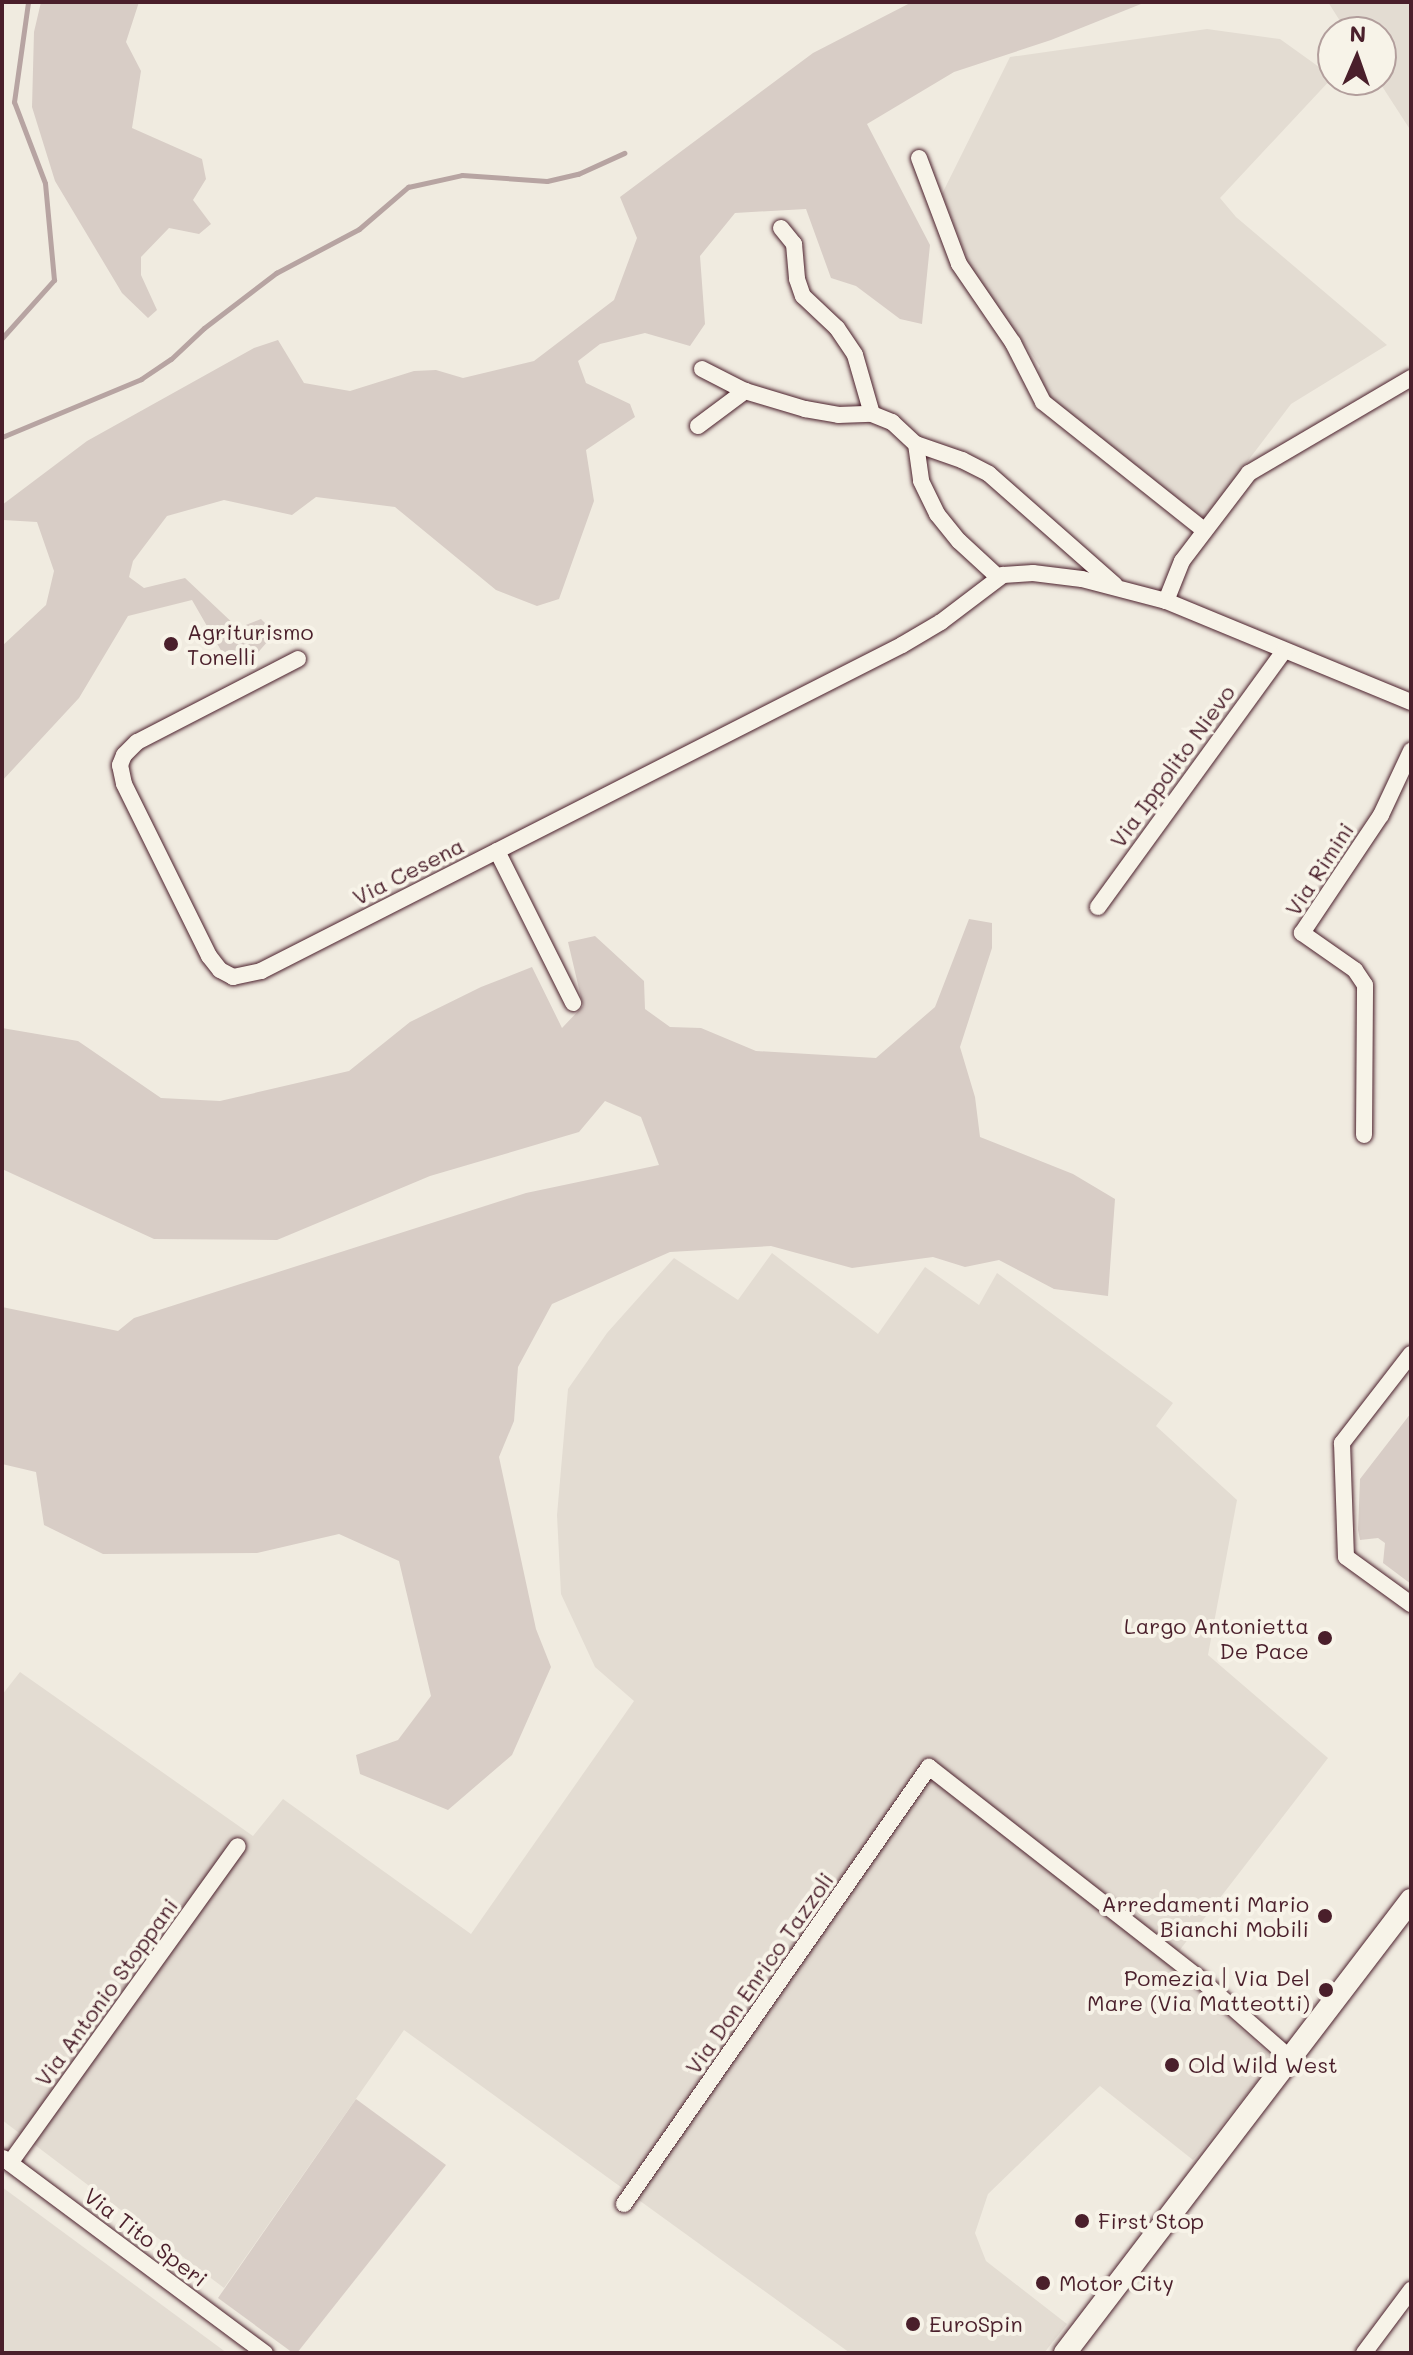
<!DOCTYPE html>
<html>
<head>
<meta charset="utf-8">
<style>
	body { margin:0 }
	#map { position:relative; width:1413px; height:2355px; overflow:hidden; background:#f0ebe0; font-family:Mali,sans-serif }
	div>[style] { position:absolute }
	.built>* { inset:0; background:#e3dcd2 }
	.green>* { inset:0; background:#d8cdc6 }
	.stream>* { height:5px; margin:-2.5px; padding:0 2.5px; transform-origin:2.5px; border-radius:2.5px; background:#b7a4a2 }
	.roads { filter:drop-shadow(0 0 2px #4a1f2b) drop-shadow(0 0 2px #4a1f2b) }
	.minor>* { height:16px; margin:-8px; padding:0 8px; transform-origin:8px; border-radius:8px; background:#f7f3e8 }
	.major>* { height:22px; margin:-11px; padding:0 11px; transform-origin:11px; border-radius:11px; background:#f7f3e8 }
	.dots>* { width:22px; height:22px; translate:-50% -50%; box-sizing:border-box; border:4px solid #f7f3e8; border-radius:50% }
	span { translate:-50% -50%; white-space:nowrap; text-align:center; line-height:1.15; -webkit-text-stroke:8px #f7f3e8; paint-order:stroke }
	.poi-label { font-size:22px; color:#4a1f2b }
	.left { translate:0 -50%; text-align:left }
	.right { translate:-100% -50%; text-align:right }
	.street-label { font-size:22px; color:#4a1f2b }
	.frame { position:absolute; inset:0; border:4px solid #4a1f2b; pointer-events:none }
	.north { position:absolute; left:1317px; top:16px; width:80px; height:80px; box-sizing:border-box; background:#f7f3e8; border:2px solid #b29e9c; border-radius:50%; rotate:2deg; font-size:22px; font-weight:700; line-height:32px; text-align:center; color:#4a1f2b }
	.north::after { content:''; display:block; margin:auto; width:28px; height:36px; background:#4a1f2b; clip-path:polygon(50% 0,100% 100%,50% 72%,0 100%) }
</style>
</head>
<body>
<div id="map">
	<div class="built">
		<div style="clip-path:polygon(1328px 2px,1411px 2px,1411px 131px,1378px 80px,1381px 80px,1381px 32px,1347px 32px)"></div>
		<div style="clip-path:polygon(1207px 29px,1280px 39px,1333px 77px,1220px 198px,1236px 217px,1387px 345px,1291px 404px,1203px 520px,1043px 396px,1037px 374px,1040px 366px,973px 273px,942px 194px,1010px 57px)"></div>
		<div style="clip-path:polygon(772px 1253px,878px 1334px,925px 1267px,979px 1305px,997px 1273px,1173px 1403px,1156px 1426px,1237px 1500px,1208px 1655px,1328px 1758px,1169px 1964px,1275px 2060px,1193px 2160px,1100px 2086px,988px 2194px,975px 2233px,986px 2261px,1067px 2324px,1044px 2353px,850px 2353px,404px 2030px,224px 2288px,2px 2120px,2px 1695px,20px 1672px,253px 1836px,283px 1799px,471px 1934px,634px 1701px,595px 1667px,561px 1594px,557px 1515px,568px 1389px,607px 1333px,674px 1258px,738px 1300px)"></div>
		<div style="clip-path:polygon(2px 2187px,227px 2353px,2px 2353px)"></div>
	</div>
	<div class="green">
		<div style="clip-path:polygon(41px 2px,139px 2px,126px 42px,141px 71px,132px 128px,202px 159px,206px 179px,193px 200px,211px 224px,199px 234px,169px 228px,141px 257px,141px 275px,157px 310px,148px 318px,122px 293px,55px 181px,32px 107px,34px 32px)"></div>
		<div style="clip-path:polygon(912px 2px,1146px 2px,1051px 40px,954px 72px,867px 124px,930px 245px,922px 324px,900px 319px,856px 286px,831px 278px,806px 209px,735px 213px,700px 256px,705px 324px,690px 346px,645px 333px,600px 344px,578px 361px,586px 383px,630px 404px,635px 417px,586px 450px,594px 501px,559px 599px,537px 606px,496px 590px,395px 507px,316px 497px,292px 515px,224px 500px,167px 516px,133px 561px,129px 577px,144px 588px,185px 578px,238px 628px,261px 619px,275px 633px,248px 664px,230px 666px,192px 600px,128px 616px,79px 698px,2px 781px,2px 646px,46px 605px,54px 571px,37px 522px,3px 520px,2px 505px,87px 441px,254px 348px,278px 340px,304px 383px,350px 391px,414px 371px,436px 370px,463px 378px,534px 361px,614px 300px,637px 238px,620px 197px,813px 53px)"></div>
		<div style="clip-path:polygon(969px 919px,992px 923px,992px 948px,960px 1047px,975px 1097px,980px 1137px,1073px 1174px,1115px 1199px,1108px 1296px,1054px 1289px,999px 1260px,965px 1267px,933px 1257px,852px 1268px,771px 1246px,670px 1252px,552px 1304px,518px 1367px,514px 1421px,499px 1457px,536px 1629px,551px 1667px,512px 1755px,448px 1810px,360px 1774px,356px 1755px,398px 1740px,431px 1696px,399px 1561px,339px 1534px,257px 1553px,103px 1554px,44px 1525px,36px 1472px,2px 1464px,2px 1307px,118px 1331px,134px 1318px,526px 1193px,659px 1165px,641px 1117px,605px 1101px,579px 1132px,430px 1176px,277px 1240px,154px 1239px,2px 1169px,2px 1028px,78px 1041px,161px 1098px,220px 1101px,349px 1071px,410px 1022px,481px 987px,532px 967px,562px 1028px,583px 1006px,568px 942px,595px 936px,644px 981px,645px 1009px,670px 1027px,701px 1028px,756px 1051px,876px 1058px,935px 1007px)"></div>
		<div style="clip-path:polygon(1411px 1413px,1411px 1584px,1383px 1563px,1385px 1543px,1378px 1538px,1360px 1540px,1358px 1530px,1360px 1479px)"></div>
		<div style="clip-path:polygon(356px 2099px,446px 2165px,297px 2353px,293px 2353px,218px 2298px)"></div>
	</div>
	<div class="stream">
		<div style="left:2px;top:338px;width:78px;rotate:-48.1deg"></div>
		<div style="left:54px;top:280px;width:97px;rotate:-95.3deg"></div>
		<div style="left:45px;top:183px;width:87px;rotate:-110.9deg"></div>
		<div style="left:14px;top:102px;width:101px;rotate:-82deg"></div>
		<div style="left:2px;top:437px;width:151px;rotate:-22.6deg"></div>
		<div style="left:141px;top:379px;width:36px;rotate:-34deg"></div>
		<div style="left:171px;top:359px;width:45px;rotate:-43.2deg"></div>
		<div style="left:204px;top:328px;width:91px;rotate:-37.4deg"></div>
		<div style="left:276px;top:273px;width:94px;rotate:-27.9deg"></div>
		<div style="left:359px;top:229px;width:65px;rotate:-40.6deg"></div>
		<div style="left:408px;top:187px;width:55px;rotate:-12.5deg"></div>
		<div style="left:462px;top:175px;width:85px;rotate:4deg"></div>
		<div style="left:547px;top:181px;width:32px;rotate:-13deg"></div>
		<div style="left:578px;top:174px;width:51px;rotate:-24.5deg"></div>
	</div>
	<div class="roads">
		<div class="minor">
			<div style="left:919px;top:158px;width:113px;rotate:69.3deg"></div>
			<div style="left:959px;top:264px;width:96px;rotate:55.6deg"></div>
			<div style="left:1013px;top:343px;width:66px;rotate:63deg"></div>
			<div style="left:1043px;top:402px;width:206px;rotate:38.5deg"></div>
			<div style="left:781px;top:228px;width:21px;rotate:51deg"></div>
			<div style="left:794px;top:244px;width:35px;rotate:85deg"></div>
			<div style="left:797px;top:279px;width:18px;rotate:71deg"></div>
			<div style="left:803px;top:296px;width:47px;rotate:43.3deg"></div>
			<div style="left:837px;top:328px;width:32px;rotate:56deg"></div>
			<div style="left:855px;top:355px;width:61px;rotate:73.9deg"></div>
			<div style="left:702px;top:369px;width:48px;rotate:27.1deg"></div>
			<div style="left:745px;top:391px;width:63px;rotate:16.7deg"></div>
			<div style="left:805px;top:409px;width:34px;rotate:10deg"></div>
			<div style="left:838px;top:415px;width:34px;rotate:-2deg"></div>
			<div style="left:872px;top:414px;width:22px;rotate:22deg"></div>
			<div style="left:892px;top:422px;width:33px;rotate:43deg"></div>
			<div style="left:916px;top:444px;width:49px;rotate:19.2deg"></div>
			<div style="left:962px;top:460px;width:30px;rotate:27deg"></div>
			<div style="left:989px;top:474px;width:168px;rotate:41.4deg"></div>
			<div style="left:698px;top:426px;width:59px;rotate:-36.7deg"></div>
			<div style="left:916px;top:444px;width:37px;rotate:82deg"></div>
			<div style="left:921px;top:481px;width:37px;rotate:64deg"></div>
			<div style="left:937px;top:514px;width:35px;rotate:51deg"></div>
			<div style="left:959px;top:541px;width:53px;rotate:42.7deg"></div>
			<div style="left:1166px;top:601px;width:43px;rotate:-68.2deg"></div>
			<div style="left:1182px;top:561px;width:111px;rotate:-52.7deg"></div>
			<div style="left:1249px;top:473px;width:188px;rotate:-30.4deg"></div>
			<div style="left:298px;top:659px;width:181px;rotate:152.7deg"></div>
			<div style="left:137px;top:742px;width:18px;rotate:135deg"></div>
			<div style="left:124px;top:755px;width:11px;rotate:112deg"></div>
			<div style="left:120px;top:765px;width:19px;rotate:78deg"></div>
			<div style="left:124px;top:784px;width:192px;rotate:63.7deg"></div>
			<div style="left:209px;top:956px;width:18px;rotate:52deg"></div>
			<div style="left:220px;top:970px;width:15px;rotate:28deg"></div>
			<div style="left:233px;top:977px;width:29px;rotate:-12deg"></div>
			<div style="left:261px;top:971px;width:719px;rotate:-26.96deg"></div>
			<div style="left:902px;top:645px;width:45px;rotate:-30.5deg"></div>
			<div style="left:941px;top:622px;width:78px;rotate:-37.2deg"></div>
			<div style="left:1003px;top:575px;width:30px;rotate:-4deg"></div>
			<div style="left:1033px;top:573px;width:49px;rotate:7deg"></div>
			<div style="left:1082px;top:579px;width:87px;rotate:14.7deg"></div>
			<div style="left:1166px;top:601px;width:265px;rotate:22.4deg"></div>
			<div style="left:497px;top:851px;width:170px;rotate:63.4deg"></div>
			<div style="left:1098px;top:907px;width:316px;rotate:-54deg"></div>
			<div style="left:1364px;top:1135px;width:150px;rotate:-89.6deg"></div>
			<div style="left:1365px;top:985px;width:18px;rotate:-124deg"></div>
			<div style="left:1355px;top:970px;width:65px;rotate:-145.1deg"></div>
			<div style="left:1302px;top:933px;width:142px;rotate:-56.2deg"></div>
			<div style="left:1381px;top:815px;width:71px;rotate:-64.9deg"></div>
			<div style="left:1411px;top:1354px;width:113px;rotate:127.8deg"></div>
			<div style="left:1342px;top:1443px;width:114px;rotate:88deg"></div>
			<div style="left:1346px;top:1557px;width:80px;rotate:35.9deg"></div>
			<div style="left:3px;top:2158px;width:327px;rotate:36.7deg"></div>
			<div style="left:10px;top:2163px;width:390px;rotate:-54.3deg"></div>
			<div style="left:624px;top:2204px;width:533px;rotate:-55.09deg"></div>
			<div style="left:929px;top:1767px;width:344px;rotate:38deg"></div>
			<div style="left:1200px;top:1979px;width:120px;rotate:41.3deg"></div>
			<div style="left:1364px;top:2353px;width:79px;rotate:-53.3deg"></div>
		</div>
		<div class="major">
			<div style="left:1065px;top:2353px;width:570px;rotate:-52.63deg"></div>
		</div>
	</div>
	<div class="dots">
		<div style="left:171px;top:644px;background:#4a1f2b"></div>
		<div style="left:1325px;top:1638px;background:#4a1f2b"></div>
		<div style="left:1325px;top:1916px;background:#4a1f2b"></div>
		<div style="left:1326px;top:1990px;background:#4a1f2b"></div>
		<div style="left:1172px;top:2065px;background:#4a1f2b"></div>
		<div style="left:1082px;top:2221px;background:#4a1f2b"></div>
		<div style="left:1043px;top:2283px;background:#4a1f2b"></div>
		<div style="left:913px;top:2324px;background:#4a1f2b"></div>
	</div>
	<div class="poi-label">
		<span class="left" style="left:187px;top:644px">Agriturismo<br>Tonelli</span>
		<span class="right" style="left:1309px;top:1638px">Largo Antonietta<br>De Pace</span>
		<span class="right" style="left:1309px;top:1916px">Arredamenti Mario<br>Bianchi Mobili</span>
		<span class="right" style="left:1310px;top:1990px">Pomezia | Via Del<br>Mare (Via Matteotti)</span>
		<span class="left" style="left:1188px;top:2065px">Old Wild West</span>
		<span class="left" style="left:1098px;top:2221px">First Stop</span>
		<span class="left" style="left:1059px;top:2283px">Motor City</span>
		<span class="left" style="left:929px;top:2324px">EuroSpin</span>
	</div>
	<div class="street-label">
		<span style="left:1172px;top:766px;rotate:-54deg">Via Ippolito Nievo</span>
		<span style="left:1319px;top:869px;rotate:-57deg">Via Rimini</span>
		<span style="left:408px;top:871px;rotate:-27deg">Via Cesena</span>
		<span style="left:759px;top:1973px;rotate:-55deg">Via Don Enrico Tazzoli</span>
		<span style="left:106px;top:1992px;rotate:-54deg">Via Antonio Stoppani</span>
		<span style="left:146px;top:2237px;rotate:37deg">Via Tito Speri</span>
	</div>
	<div class="frame"></div>
	<div class="north">N</div>
</div>
</body>
</html>
